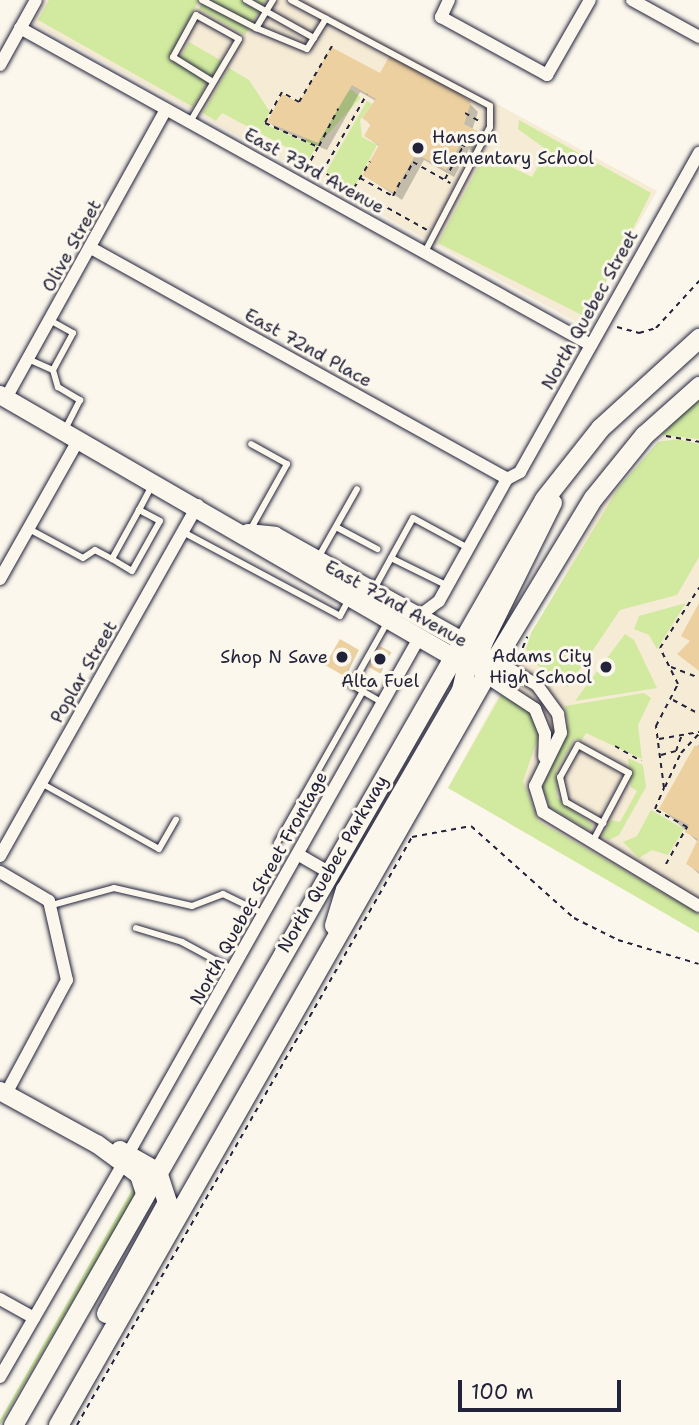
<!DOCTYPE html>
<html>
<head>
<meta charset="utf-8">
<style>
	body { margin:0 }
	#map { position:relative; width:699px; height:1425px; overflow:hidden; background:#fbf7ec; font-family:"Shantell Sans",sans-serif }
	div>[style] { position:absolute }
	.built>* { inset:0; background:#f6ebd5 }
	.green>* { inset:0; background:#d1ea9f; transform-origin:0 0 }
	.shadow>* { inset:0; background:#0003 }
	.building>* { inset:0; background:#ecd0a0; transform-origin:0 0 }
	.path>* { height:2px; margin-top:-1px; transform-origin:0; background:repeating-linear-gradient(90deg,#22223b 0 5px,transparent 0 10px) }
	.roads { filter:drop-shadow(0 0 2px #22223b) drop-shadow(0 0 2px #22223b) }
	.lane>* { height:6px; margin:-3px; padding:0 3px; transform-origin:3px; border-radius:3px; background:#fbf7ec }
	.street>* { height:12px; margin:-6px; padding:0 6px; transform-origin:6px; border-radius:6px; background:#fbf7ec }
	.secondary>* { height:18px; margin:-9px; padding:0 9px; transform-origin:9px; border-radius:9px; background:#fbf7ec }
	.primary>* { height:19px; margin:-9.5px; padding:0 9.5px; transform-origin:9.5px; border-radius:9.5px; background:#fbf7ec }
	.dots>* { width:19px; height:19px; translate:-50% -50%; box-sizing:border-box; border:4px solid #fbf7ec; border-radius:50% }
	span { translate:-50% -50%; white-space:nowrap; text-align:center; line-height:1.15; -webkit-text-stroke:6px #fbf7ec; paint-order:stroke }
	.poi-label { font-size:18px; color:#22223b }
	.left { translate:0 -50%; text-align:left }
	.right { translate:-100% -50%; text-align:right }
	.street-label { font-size:18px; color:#22223b }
	.scale { position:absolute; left:458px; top:1380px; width:163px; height:32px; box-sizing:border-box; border:4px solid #22223b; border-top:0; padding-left:9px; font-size:21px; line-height:24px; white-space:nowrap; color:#22223b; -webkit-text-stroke:5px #fbf7ec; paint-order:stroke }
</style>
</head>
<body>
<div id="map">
	<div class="built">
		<div style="clip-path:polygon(45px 0,306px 0,657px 191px,580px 324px,33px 23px)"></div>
		<div style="clip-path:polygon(699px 399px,699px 933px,448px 788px,604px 503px)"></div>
	</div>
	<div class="green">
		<div style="clip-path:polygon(49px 0,199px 0,169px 59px,208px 81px,193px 107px,38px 20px)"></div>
		<div style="clip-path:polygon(203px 0,266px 0,245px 35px,199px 9px)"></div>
		<div style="left:189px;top:42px;width:42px;height:22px;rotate:30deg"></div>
		<div style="clip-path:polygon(229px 68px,249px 80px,270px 112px,264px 124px,316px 147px,309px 159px,222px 113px,216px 121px,203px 113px)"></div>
		<div style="left:351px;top:89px;width:13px;height:85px;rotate:42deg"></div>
		<div style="clip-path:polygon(367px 101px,372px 104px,360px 120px,362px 137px,377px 145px,354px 188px,326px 172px)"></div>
		<div style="clip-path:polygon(519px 120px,651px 193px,588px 318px,438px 243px,485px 154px,532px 177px,547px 150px,518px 129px)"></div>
		<div style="clip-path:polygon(699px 399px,699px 439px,662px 435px,679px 416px)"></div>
		<div style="clip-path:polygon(677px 439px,699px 444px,699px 557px,677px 595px,620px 610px,568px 687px,537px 665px,526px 649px,531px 633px,619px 487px,658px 442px)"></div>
		<div style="clip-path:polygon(686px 603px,657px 649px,649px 635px,634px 629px,639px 616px)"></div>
		<div style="clip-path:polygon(625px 634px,634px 640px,657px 688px,575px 701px)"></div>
		<div style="clip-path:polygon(644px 693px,651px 698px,638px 725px,642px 759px,586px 733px,581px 741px,575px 738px,556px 771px,557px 798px,593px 825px,589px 830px,551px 808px,542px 788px,568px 725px,565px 706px)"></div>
		<div style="clip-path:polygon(501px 695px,531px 712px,539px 735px,523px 781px,538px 821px,699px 914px,699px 933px,448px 788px)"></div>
		<div style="clip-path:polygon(628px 758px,643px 765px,646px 787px,619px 835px,609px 840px,602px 836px,611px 820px,620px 822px,637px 791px,631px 787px)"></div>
		<div style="clip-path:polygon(651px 810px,684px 829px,668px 855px,652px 850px,639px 858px,623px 842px,637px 836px)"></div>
		<div style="clip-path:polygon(136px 1183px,137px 1192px,0 1425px,0 1420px)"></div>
	</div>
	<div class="shadow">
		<div style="clip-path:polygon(332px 49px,381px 76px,470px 104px,478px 112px,472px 130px,484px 140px,477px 153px,469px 149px,454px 177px,424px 160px,402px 200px,364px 175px,380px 147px,366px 136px,372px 126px,364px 118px,376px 101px,360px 92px,327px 150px,277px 129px,269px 122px,300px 106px)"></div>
		<div style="clip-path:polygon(358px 651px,346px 676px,329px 666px)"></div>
		<div style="clip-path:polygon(390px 653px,381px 673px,372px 668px)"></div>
		<div style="clip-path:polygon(699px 744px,699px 874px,688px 864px,698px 842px,661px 808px)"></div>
	</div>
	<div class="building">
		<div style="clip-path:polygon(331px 47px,380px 73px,390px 55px,456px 91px,471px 102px,464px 124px,477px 131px,468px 147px,461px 143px,446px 170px,416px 154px,394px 193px,362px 175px,379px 145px,364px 136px,371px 124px,362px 118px,376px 99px,352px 85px,318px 143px,267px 122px,282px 94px,299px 103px)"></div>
		<div style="clip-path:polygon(699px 603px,699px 671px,677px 654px,690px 641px,681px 636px)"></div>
		<div style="left:340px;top:639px;width:22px;height:30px;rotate:30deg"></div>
		<div style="left:380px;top:646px;width:13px;height:24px;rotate:29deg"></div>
		<div style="clip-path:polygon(695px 745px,699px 747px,699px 872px,686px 864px,698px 839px,685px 832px,689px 825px,659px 809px)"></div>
	</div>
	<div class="path">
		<div style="left:332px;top:46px;width:65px;rotate:120.5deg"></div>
		<div style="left:299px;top:102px;width:20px;rotate:-150deg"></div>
		<div style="left:282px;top:92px;width:35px;rotate:119deg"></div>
		<div style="left:265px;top:123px;width:58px;rotate:24.4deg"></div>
		<div style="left:318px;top:147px;width:19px;rotate:118deg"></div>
		<div style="left:309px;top:164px;width:135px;rotate:29.2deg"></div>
		<div style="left:465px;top:113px;width:20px;rotate:30deg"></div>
		<div style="left:461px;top:144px;width:9px;rotate:27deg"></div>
		<div style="left:319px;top:146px;width:42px;rotate:-62.8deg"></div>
		<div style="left:360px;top:178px;width:38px;rotate:29deg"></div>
		<div style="left:393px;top:196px;width:20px;rotate:-63deg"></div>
		<div style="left:404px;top:179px;width:19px;rotate:-62deg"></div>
		<div style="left:413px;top:162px;width:43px;rotate:29.6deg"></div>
		<div style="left:445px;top:179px;width:37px;rotate:-61deg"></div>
		<div style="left:317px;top:181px;width:100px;rotate:-60.1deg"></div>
		<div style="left:354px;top:188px;width:31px;rotate:-59deg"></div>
		<div style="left:617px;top:327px;width:23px;rotate:15deg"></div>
		<div style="left:639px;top:333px;width:18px;rotate:-16deg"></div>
		<div style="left:656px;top:328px;width:64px;rotate:-47.5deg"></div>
		<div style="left:666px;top:436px;width:34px;rotate:10deg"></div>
		<div style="left:519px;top:657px;width:22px;rotate:-68deg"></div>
		<div style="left:671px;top:667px;width:30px;rotate:21deg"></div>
		<div style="left:673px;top:700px;width:30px;rotate:28deg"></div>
		<div style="left:659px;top:739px;width:41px;rotate:-9.9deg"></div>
		<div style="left:615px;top:746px;width:30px;rotate:30deg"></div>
		<div style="left:661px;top:755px;width:16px;rotate:-15deg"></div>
		<div style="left:676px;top:751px;width:15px;rotate:-70deg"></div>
		<div style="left:665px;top:787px;width:38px;rotate:-65deg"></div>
		<div style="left:681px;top:753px;width:26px;rotate:-47deg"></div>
		<div style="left:666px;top:864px;width:43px;rotate:-60.4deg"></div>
		<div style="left:687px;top:827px;width:37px;rotate:-151deg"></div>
		<div style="left:655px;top:809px;width:23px;rotate:-67deg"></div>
		<div style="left:664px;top:788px;width:63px;rotate:-97.4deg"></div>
		<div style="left:656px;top:726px;width:47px;rotate:-62.4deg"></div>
		<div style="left:678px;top:684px;width:40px;rotate:-116.6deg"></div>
		<div style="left:660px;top:648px;width:72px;rotate:-57deg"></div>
		<div style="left:77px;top:1425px;width:677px;rotate:-60.33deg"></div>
		<div style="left:412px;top:837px;width:60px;rotate:-10.6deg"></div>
		<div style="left:471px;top:826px;width:138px;rotate:41.8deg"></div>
		<div style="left:574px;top:918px;width:49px;rotate:26.6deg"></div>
		<div style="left:618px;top:940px;width:84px;rotate:16.5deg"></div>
	</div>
	<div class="roads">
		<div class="lane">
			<div style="left:202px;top:0;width:61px;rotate:27.4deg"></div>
			<div style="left:246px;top:0;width:78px;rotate:29.2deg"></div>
			<div style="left:273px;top:0;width:33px;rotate:121deg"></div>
			<div style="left:256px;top:28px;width:55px;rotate:22.4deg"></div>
			<div style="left:307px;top:49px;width:36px;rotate:-58deg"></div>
			<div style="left:291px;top:0;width:225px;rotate:28deg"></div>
			<div style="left:490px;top:106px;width:21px;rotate:90deg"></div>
			<div style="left:490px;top:127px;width:141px;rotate:117.5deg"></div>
			<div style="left:190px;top:122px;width:96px;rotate:-59.4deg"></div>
			<div style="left:239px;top:39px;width:49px;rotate:-150.8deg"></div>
			<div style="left:196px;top:15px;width:48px;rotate:118.7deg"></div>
			<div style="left:173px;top:57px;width:47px;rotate:32deg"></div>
			<div style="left:28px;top:359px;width:27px;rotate:24deg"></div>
			<div style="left:53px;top:370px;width:42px;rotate:-61.6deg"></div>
			<div style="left:73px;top:333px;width:26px;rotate:-151deg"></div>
			<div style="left:53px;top:370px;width:18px;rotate:74deg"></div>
			<div style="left:58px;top:387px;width:26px;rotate:31deg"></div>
			<div style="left:80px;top:400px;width:35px;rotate:117deg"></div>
			<div style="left:139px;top:510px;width:56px;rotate:118.9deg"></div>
			<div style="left:112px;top:559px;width:23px;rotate:31deg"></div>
			<div style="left:132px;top:571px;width:57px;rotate:-60.8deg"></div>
			<div style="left:160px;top:521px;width:24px;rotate:-152deg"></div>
			<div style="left:139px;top:510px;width:27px;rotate:-62deg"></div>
			<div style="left:336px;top:527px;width:47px;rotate:28.2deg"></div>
			<div style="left:29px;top:529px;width:61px;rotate:28.2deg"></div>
			<div style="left:83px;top:558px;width:14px;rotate:-34deg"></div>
			<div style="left:95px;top:550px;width:19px;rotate:28deg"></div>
			<div style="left:183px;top:532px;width:178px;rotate:28.1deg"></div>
			<div style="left:340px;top:616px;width:19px;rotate:-62deg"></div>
			<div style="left:249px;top:532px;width:78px;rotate:-60.8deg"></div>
			<div style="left:287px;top:464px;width:41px;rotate:-150.9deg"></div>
			<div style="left:318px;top:558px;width:79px;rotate:-60.5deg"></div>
			<div style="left:391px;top:558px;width:64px;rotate:26.2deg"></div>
			<div style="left:374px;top:589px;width:81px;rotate:-61.2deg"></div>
			<div style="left:413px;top:518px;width:63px;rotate:28.6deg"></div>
			<div style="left:383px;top:703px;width:36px;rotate:-150deg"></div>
			<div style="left:352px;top:685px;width:71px;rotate:-60.6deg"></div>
			<div style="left:41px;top:783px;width:135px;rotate:29.2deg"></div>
			<div style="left:159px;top:849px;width:34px;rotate:-60deg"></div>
			<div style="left:277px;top:843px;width:175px;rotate:-60.5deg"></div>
			<div style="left:592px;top:843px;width:79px;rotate:-62.1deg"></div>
			<div style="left:629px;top:773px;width:58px;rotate:-151.2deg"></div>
			<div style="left:578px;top:745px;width:37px;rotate:119deg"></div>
			<div style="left:560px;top:777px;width:26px;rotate:77deg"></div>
			<div style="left:566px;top:802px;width:43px;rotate:29.6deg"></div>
			<div style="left:52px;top:905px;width:64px;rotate:-15.3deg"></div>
			<div style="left:114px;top:888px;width:80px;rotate:13deg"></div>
			<div style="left:192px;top:906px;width:33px;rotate:-21deg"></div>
			<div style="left:223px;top:894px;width:46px;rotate:26deg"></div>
			<div style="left:136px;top:928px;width:48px;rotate:16.9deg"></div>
			<div style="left:182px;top:942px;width:57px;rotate:28.4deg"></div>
		</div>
		<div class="street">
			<div style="left:449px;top:0;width:19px;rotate:115deg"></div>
			<div style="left:441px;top:17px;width:121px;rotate:28.7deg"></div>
			<div style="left:547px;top:75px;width:86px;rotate:-60.2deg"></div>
			<div style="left:632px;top:0;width:77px;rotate:28.9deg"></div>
			<div style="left:20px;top:28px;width:653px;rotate:29.04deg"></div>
			<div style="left:0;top:65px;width:74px;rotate:-61deg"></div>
			<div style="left:91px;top:248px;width:476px;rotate:29deg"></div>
			<div style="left:6px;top:398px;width:330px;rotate:-61deg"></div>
			<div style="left:507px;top:479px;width:15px;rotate:-28deg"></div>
			<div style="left:520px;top:472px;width:366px;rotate:-60.7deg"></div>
			<div style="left:0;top:579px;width:161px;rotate:-60.6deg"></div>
			<div style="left:419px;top:616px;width:25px;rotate:-37deg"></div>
			<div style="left:439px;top:601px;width:140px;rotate:-60.9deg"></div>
			<div style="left:494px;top:660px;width:50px;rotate:30.2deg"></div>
			<div style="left:537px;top:685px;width:36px;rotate:54deg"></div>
			<div style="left:558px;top:714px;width:19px;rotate:81deg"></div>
			<div style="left:561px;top:733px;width:59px;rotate:116.1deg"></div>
			<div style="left:535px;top:786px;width:27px;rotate:73deg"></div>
			<div style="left:543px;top:812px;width:182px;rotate:31.1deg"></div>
			<div style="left:485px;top:676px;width:60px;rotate:33.4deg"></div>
			<div style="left:535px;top:709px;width:27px;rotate:68deg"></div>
			<div style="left:545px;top:734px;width:23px;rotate:92deg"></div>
			<div style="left:299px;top:855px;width:34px;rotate:30deg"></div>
			<div style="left:0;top:856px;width:403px;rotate:-60.6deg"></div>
			<div style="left:0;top:872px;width:57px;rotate:30.6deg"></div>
			<div style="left:49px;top:901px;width:81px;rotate:77.2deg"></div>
			<div style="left:67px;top:980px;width:129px;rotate:118.2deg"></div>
			<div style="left:128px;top:1154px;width:592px;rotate:-60.58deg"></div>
			<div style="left:0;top:1299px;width:39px;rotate:29deg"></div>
			<div style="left:0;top:1377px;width:246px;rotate:-60deg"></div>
		</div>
		<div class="secondary">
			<div style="left:0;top:395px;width:537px;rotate:30.05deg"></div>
			<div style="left:248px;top:533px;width:27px;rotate:6deg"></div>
			<div style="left:275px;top:536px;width:225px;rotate:29.3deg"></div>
			<div style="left:0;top:1091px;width:111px;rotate:28.7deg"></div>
			<div style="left:97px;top:1144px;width:52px;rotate:36.4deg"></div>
			<div style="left:139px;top:1175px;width:19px;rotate:72deg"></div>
			<div style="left:120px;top:1150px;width:43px;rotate:29.6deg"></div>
		</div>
		<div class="primary">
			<div style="left:484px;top:674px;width:18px;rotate:-109deg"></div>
			<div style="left:478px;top:657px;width:17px;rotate:-73deg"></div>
			<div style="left:483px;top:641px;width:155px;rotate:-63.6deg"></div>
			<div style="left:334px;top:925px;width:37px;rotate:-73deg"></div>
			<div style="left:345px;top:890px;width:231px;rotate:-59.9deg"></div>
			<div style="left:461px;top:690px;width:31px;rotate:-77deg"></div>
			<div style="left:468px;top:660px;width:22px;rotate:-112deg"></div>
			<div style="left:106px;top:1313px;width:127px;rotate:-61.2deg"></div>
			<div style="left:167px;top:1202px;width:33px;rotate:-108deg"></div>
			<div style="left:13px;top:1425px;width:1067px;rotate:-60.17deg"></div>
			<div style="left:544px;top:499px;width:90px;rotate:-51.7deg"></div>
			<div style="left:600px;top:428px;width:134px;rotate:-42.3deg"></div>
			<div style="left:58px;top:1425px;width:862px;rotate:-60.31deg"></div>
			<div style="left:485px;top:676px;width:208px;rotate:-58.8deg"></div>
			<div style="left:593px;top:498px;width:81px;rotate:-51deg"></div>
			<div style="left:644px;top:435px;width:74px;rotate:-41.7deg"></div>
		</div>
	</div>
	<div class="dots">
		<div style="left:418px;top:148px;background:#22223b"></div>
		<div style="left:342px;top:657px;background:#22223b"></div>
		<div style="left:380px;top:659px;background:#22223b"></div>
		<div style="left:606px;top:667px;background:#22223b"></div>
	</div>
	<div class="poi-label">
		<span class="left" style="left:432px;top:148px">Hanson<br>Elementary School</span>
		<span class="right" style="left:328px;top:657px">Shop N Save</span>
		<span class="right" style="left:592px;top:667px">Adams City<br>High School</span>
		<span style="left:380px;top:681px">Alta Fuel</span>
	</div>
	<div class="street-label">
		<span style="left:314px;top:171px;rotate:29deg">East 73rd Avenue</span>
		<span style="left:72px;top:246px;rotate:-61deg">Olive Street</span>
		<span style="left:590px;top:310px;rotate:-61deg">North Quebec Street</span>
		<span style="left:308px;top:348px;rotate:29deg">East 72nd Place</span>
		<span style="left:396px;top:604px;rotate:29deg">East 72nd Avenue</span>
		<span style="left:84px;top:672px;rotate:-60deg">Poplar Street</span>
		<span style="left:333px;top:864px;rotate:-60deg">North Quebec Parkway</span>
		<span style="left:259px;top:888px;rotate:-61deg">North Quebec Street Frontage</span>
	</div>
	<div class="scale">100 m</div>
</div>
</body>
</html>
